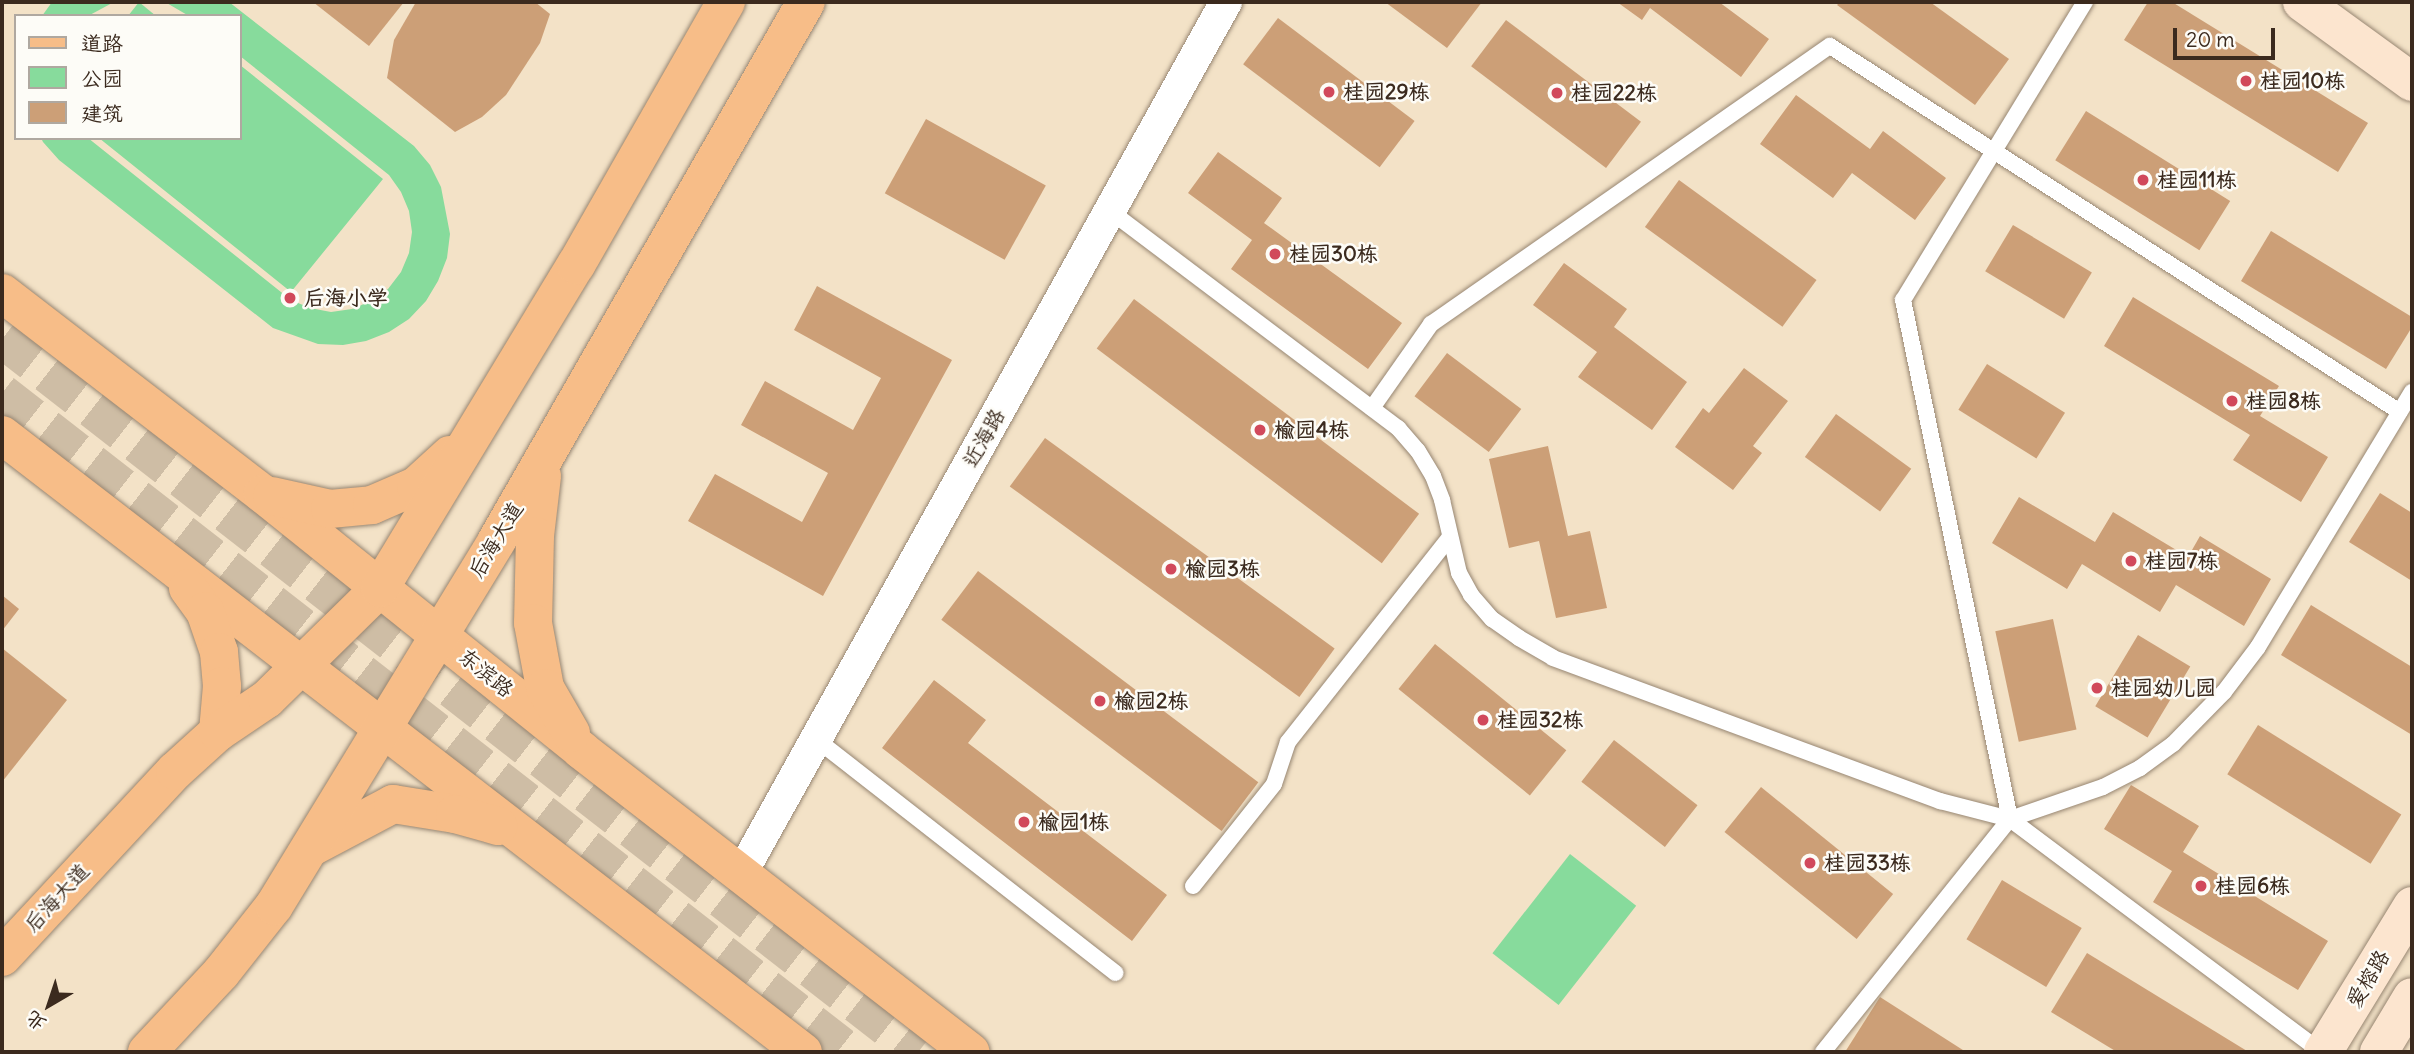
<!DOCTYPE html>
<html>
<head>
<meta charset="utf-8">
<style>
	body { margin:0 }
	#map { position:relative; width:2414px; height:1054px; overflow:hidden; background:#f3e2c7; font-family:Delius,"LXGW WenKai TC",sans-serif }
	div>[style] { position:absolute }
	.green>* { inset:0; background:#87db9c; transform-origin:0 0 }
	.building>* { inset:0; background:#cc9f77; transform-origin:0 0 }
	.highway-tunnel>* { height:38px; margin-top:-19px; transform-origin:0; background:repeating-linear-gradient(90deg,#cebda5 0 38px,transparent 0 57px) }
	.roads { filter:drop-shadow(0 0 2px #978672) drop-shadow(0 0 2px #978672) }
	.lane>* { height:16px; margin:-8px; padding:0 8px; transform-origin:8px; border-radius:8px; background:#fff }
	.street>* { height:32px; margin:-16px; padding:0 16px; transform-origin:16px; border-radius:16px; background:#fff }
	.secondary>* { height:38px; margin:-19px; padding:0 19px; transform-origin:19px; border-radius:19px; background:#fce5cf }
	.primary>* { height:38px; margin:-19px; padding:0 19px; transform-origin:19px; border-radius:19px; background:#f7bd88 }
	.dots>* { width:19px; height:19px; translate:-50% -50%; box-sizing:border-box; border:4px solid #fdfcf7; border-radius:50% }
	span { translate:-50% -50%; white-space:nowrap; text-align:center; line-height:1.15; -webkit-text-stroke:5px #fdfcf7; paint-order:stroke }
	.poi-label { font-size:21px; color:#3b2a1e; font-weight:700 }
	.left { translate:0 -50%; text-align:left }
	.street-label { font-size:21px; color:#3b2a1e }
	.frame { position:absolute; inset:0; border:4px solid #3b2a1e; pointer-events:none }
	.legend { position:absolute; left:14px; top:14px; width:228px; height:126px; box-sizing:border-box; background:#fdfcf7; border:2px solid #afa8a0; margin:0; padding:9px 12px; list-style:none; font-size:21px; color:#3b2a1e }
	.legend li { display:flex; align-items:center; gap:14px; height:35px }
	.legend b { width:35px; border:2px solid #afa8a0 }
	.north { position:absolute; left:14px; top:970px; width:70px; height:70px; -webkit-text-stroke:5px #fdfcf7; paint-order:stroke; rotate:219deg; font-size:19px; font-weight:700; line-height:28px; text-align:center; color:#3b2a1e }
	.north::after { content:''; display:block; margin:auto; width:24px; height:32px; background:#3b2a1e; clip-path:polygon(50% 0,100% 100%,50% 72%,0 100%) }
	.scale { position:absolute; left:2173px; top:28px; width:102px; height:32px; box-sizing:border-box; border:4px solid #3b2a1e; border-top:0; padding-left:9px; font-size:21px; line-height:24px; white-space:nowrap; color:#3b2a1e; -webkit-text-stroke:5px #fdfcf7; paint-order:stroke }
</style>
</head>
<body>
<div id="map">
	<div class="green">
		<div style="clip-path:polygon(52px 2px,114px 2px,88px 16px,42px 16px)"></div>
		<div style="clip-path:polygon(139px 2px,156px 16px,128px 16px)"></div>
		<div style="clip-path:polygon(165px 2px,229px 2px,414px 146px,430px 165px,441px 187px,450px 234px,447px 258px,438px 281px,426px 301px,409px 319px,389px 332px,366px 341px,343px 345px,318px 344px,273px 328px,59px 160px,43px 142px,41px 138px,88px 138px,291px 300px,310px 308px,331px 312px,352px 309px,371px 301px,388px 289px,401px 272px,409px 253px,412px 232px,409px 211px,401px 192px,389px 175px,240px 56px,240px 16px,189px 16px)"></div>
		<div style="clip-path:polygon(240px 65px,383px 179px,291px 292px,99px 138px,240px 138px)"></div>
		<div style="left:1570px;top:854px;width:84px;height:126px;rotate:38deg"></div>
	</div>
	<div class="building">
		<div style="clip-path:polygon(313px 2px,404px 2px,369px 46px)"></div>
		<div style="clip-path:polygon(416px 2px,535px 2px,550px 14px,540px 43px,506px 95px,482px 117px,455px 132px,387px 78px,394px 40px)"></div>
		<div style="clip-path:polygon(1385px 2px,1482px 2px,1447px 48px)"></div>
		<div style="clip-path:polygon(1617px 2px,1719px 2px,1769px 39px,1741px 77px,1650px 8px,1642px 20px)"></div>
		<div style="clip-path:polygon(1840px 2px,1930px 2px,2009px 59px,1975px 105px,1837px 5px)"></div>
		<div style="clip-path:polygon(2148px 2px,2172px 2px,2368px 123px,2338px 172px,2124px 40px)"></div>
		<div style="left:1278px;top:18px;width:171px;height:58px;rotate:37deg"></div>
		<div style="left:1506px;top:20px;width:169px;height:58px;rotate:37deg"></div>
		<div style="clip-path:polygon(1796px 95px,1870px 149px,1883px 131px,1946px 178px,1915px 220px,1852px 173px,1833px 198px,1760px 144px)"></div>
		<div style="left:2086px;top:111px;width:170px;height:58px;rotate:32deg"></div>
		<div style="left:926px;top:119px;width:137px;height:85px;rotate:29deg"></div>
		<div style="clip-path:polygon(1218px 152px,1282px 198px,1264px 223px,1402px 323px,1368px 369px,1231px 269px,1252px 240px,1188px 193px)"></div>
		<div style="left:1679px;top:180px;width:170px;height:58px;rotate:36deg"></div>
		<div style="left:2013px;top:225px;width:92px;height:54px;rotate:31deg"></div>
		<div style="clip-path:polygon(2271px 231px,2412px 317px,2412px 327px,2386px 369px,2241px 281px)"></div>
		<div style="clip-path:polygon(1564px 263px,1627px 309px,1614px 327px,1687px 382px,1652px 430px,1578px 377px,1597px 352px,1533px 305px)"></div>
		<div style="clip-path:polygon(817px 286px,952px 360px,823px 596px,688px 521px,715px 474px,802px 522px,828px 473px,741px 425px,765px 381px,853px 430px,881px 378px,794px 330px)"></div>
		<div style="clip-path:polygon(2133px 297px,2279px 386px,2260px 416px,2328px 457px,2301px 502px,2233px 460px,2250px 435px,2104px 346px)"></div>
		<div style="left:1134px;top:299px;width:357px;height:62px;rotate:37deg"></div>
		<div style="left:1447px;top:353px;width:93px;height:54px;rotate:37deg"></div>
		<div style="left:1987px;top:364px;width:92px;height:54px;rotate:32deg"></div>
		<div style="clip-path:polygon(1744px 368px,1788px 401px,1753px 446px,1762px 453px,1733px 490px,1675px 447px,1703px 408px,1709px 413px)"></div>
		<div style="left:1836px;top:414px;width:93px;height:53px;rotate:36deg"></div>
		<div style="left:1045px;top:438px;width:358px;height:60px;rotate:36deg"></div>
		<div style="clip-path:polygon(1548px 446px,1568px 536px,1590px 531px,1607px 608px,1556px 618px,1539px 541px,1509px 548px,1489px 459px)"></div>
		<div style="clip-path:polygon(2380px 493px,2412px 513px,2412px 581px,2349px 542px)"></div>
		<div style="clip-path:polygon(2019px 497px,2095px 542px,2113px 512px,2188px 557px,2200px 536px,2271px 579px,2244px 626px,2176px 585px,2160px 612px,2082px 564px,2067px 589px,1992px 543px)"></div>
		<div style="left:978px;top:571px;width:351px;height:61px;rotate:37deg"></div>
		<div style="clip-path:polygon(2px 595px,19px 609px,2px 631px)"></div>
		<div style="clip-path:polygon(2311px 605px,2412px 667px,2412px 735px,2281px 655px)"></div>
		<div style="left:2053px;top:619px;width:113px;height:59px;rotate:78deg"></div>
		<div style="left:2138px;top:635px;width:61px;height:83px;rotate:31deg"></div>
		<div style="left:1435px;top:644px;width:169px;height:58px;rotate:39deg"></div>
		<div style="clip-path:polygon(2px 648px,67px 700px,2px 782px)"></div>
		<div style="clip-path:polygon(934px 680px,986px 720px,968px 743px,1167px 895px,1132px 941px,882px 748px)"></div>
		<div style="left:2258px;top:725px;width:169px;height:58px;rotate:32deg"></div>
		<div style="left:1614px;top:740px;width:106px;height:53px;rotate:38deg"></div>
		<div style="clip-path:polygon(2131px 785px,2199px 826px,2183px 852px,2328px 941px,2298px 990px,2153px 902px,2172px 871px,2104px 829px)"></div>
		<div style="left:1761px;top:787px;width:170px;height:58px;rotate:39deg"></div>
		<div style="left:2002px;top:880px;width:93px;height:69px;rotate:31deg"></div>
		<div style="clip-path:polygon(2087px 953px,2247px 1051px,2246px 1052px,2117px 1052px,2051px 1012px)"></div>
		<div style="clip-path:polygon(1880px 997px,1966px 1052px,1845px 1052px)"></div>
	</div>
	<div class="highway-tunnel">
		<div style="left:2px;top:339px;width:1161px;rotate:37.9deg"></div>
		<div style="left:2px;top:393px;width:1073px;rotate:37.88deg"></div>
	</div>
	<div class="roads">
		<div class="lane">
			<div style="left:1110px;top:211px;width:361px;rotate:37deg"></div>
			<div style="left:1398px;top:428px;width:30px;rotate:49deg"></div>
			<div style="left:1418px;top:451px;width:29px;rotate:59deg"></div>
			<div style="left:1433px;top:476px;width:26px;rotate:69deg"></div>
			<div style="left:1442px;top:500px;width:75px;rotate:76.9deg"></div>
			<div style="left:1459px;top:573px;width:25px;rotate:61deg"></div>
			<div style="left:1471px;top:595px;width:32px;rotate:49deg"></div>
			<div style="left:1492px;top:619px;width:33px;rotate:35deg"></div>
			<div style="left:1519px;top:638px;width:39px;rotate:30deg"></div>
			<div style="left:1553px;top:658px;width:413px;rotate:20.3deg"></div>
			<div style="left:1940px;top:801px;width:72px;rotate:14.4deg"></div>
			<div style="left:2010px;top:819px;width:389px;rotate:36.8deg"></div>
			<div style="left:1372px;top:408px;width:103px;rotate:-54.9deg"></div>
			<div style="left:1431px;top:324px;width:486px;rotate:-34.9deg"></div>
			<div style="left:1830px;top:46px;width:677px;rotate:32.7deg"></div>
			<div style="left:816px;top:739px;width:380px;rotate:38deg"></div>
			<div style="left:2010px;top:819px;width:530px;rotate:-101.65deg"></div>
			<div style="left:1903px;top:300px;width:349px;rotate:-58.6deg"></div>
			<div style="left:1193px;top:886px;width:130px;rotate:-51.5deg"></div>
			<div style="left:1274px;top:784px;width:44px;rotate:-71.6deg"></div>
			<div style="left:1288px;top:742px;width:261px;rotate:-51.7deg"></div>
			<div style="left:1823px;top:1052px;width:299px;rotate:-51.3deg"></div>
			<div style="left:2010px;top:819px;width:98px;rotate:-19deg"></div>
			<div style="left:2103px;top:787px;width:42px;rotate:-27.2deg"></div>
			<div style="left:2140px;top:768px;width:41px;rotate:-36deg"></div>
			<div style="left:2173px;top:744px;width:73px;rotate:-45.6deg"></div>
			<div style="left:2224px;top:692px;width:56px;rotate:-52.9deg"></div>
			<div style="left:2258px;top:647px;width:298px;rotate:-58.9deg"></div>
		</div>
		<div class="street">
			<div style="left:741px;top:874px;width:998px;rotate:-60.92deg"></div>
		</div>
		<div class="secondary">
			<div style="left:2302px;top:2px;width:136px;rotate:36deg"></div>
			<div style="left:2323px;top:1052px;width:171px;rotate:-58.6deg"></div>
			<div style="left:2379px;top:1052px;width:64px;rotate:-59deg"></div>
		</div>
		<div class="primary">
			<div style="left:2px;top:293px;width:329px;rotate:37.6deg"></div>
			<div style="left:263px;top:494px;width:408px;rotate:38.8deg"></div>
			<div style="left:581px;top:750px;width:493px;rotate:37.8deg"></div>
			<div style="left:2px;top:435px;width:1011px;rotate:37.61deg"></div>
			<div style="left:542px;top:476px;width:60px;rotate:96.7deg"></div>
			<div style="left:535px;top:536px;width:87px;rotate:91.3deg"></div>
			<div style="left:533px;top:623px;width:66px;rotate:79.5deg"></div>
			<div style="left:545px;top:688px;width:52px;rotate:60deg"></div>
			<div style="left:272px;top:496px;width:59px;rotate:12.6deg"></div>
			<div style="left:330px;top:509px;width:42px;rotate:-5.4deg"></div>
			<div style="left:372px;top:505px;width:48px;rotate:-23.4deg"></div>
			<div style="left:416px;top:486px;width:46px;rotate:-42.4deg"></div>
			<div style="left:188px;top:588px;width:29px;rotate:54deg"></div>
			<div style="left:205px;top:611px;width:43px;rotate:71.1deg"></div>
			<div style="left:219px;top:652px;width:34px;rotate:85deg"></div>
			<div style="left:222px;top:686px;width:46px;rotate:95deg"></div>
			<div style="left:310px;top:848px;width:94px;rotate:-27.9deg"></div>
			<div style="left:393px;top:804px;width:63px;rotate:9.2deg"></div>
			<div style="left:455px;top:814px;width:45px;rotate:15.6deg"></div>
			<div style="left:2px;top:957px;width:254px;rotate:-47.1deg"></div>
			<div style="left:175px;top:771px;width:58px;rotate:-42.2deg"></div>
			<div style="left:218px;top:732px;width:59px;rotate:-34deg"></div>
			<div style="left:267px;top:699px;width:158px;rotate:-44.5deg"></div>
			<div style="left:380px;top:588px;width:378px;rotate:-58.8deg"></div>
			<div style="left:576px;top:265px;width:303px;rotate:-60.3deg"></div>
			<div style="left:147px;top:1052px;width:108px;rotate:-46.9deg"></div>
			<div style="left:221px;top:973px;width:85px;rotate:-51.7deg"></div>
			<div style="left:274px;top:906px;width:429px;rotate:-58.6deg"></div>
			<div style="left:497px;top:540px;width:620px;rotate:-60.13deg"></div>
		</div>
	</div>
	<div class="dots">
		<div style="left:2246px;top:81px;background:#d1495b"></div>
		<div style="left:1329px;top:92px;background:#d1495b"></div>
		<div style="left:1557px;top:93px;background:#d1495b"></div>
		<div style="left:2143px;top:180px;background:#d1495b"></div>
		<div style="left:1275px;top:254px;background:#d1495b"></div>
		<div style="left:290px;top:298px;background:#d1495b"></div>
		<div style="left:2232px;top:401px;background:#d1495b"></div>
		<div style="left:1260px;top:430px;background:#d1495b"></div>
		<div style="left:2131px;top:561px;background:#d1495b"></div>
		<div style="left:1171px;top:569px;background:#d1495b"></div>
		<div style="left:2097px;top:688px;background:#d1495b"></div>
		<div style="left:1100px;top:701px;background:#d1495b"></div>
		<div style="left:1483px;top:720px;background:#d1495b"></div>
		<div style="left:1024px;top:822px;background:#d1495b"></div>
		<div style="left:1810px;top:863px;background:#d1495b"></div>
		<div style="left:2201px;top:886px;background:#d1495b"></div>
	</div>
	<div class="poi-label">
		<span class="left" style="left:2260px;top:81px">桂园10栋</span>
		<span class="left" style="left:1343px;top:92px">桂园29栋</span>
		<span class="left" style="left:1571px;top:93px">桂园22栋</span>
		<span class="left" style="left:2157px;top:180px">桂园11栋</span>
		<span class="left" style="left:1289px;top:254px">桂园30栋</span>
		<span class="left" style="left:304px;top:298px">后海小学</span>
		<span class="left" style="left:2246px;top:401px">桂园8栋</span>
		<span class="left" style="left:1274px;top:430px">榆园4栋</span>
		<span class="left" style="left:2145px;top:561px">桂园7栋</span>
		<span class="left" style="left:1185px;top:569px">榆园3栋</span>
		<span class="left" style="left:2111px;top:688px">桂园幼儿园</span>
		<span class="left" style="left:1114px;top:701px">榆园2栋</span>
		<span class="left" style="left:1497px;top:720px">桂园32栋</span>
		<span class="left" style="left:1038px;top:822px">榆园1栋</span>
		<span class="left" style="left:1824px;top:863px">桂园33栋</span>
		<span class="left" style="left:2215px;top:886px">桂园6栋</span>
	</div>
	<div class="street-label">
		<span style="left:984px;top:438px;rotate:-61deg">近海路</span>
		<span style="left:496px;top:540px;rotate:-59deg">后海大道</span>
		<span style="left:486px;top:673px;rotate:39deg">东滨路</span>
		<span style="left:57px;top:898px;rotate:-47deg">后海大道</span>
		<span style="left:2368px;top:979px;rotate:-59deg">爱榕路</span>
	</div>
	<div class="frame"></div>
	<ul class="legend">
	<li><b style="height:9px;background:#f7bd88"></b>道路</li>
	<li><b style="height:19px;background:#87db9c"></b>公园</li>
	<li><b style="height:19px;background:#cc9f77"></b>建筑</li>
	</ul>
	<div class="north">北</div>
	<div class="scale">20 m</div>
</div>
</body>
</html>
